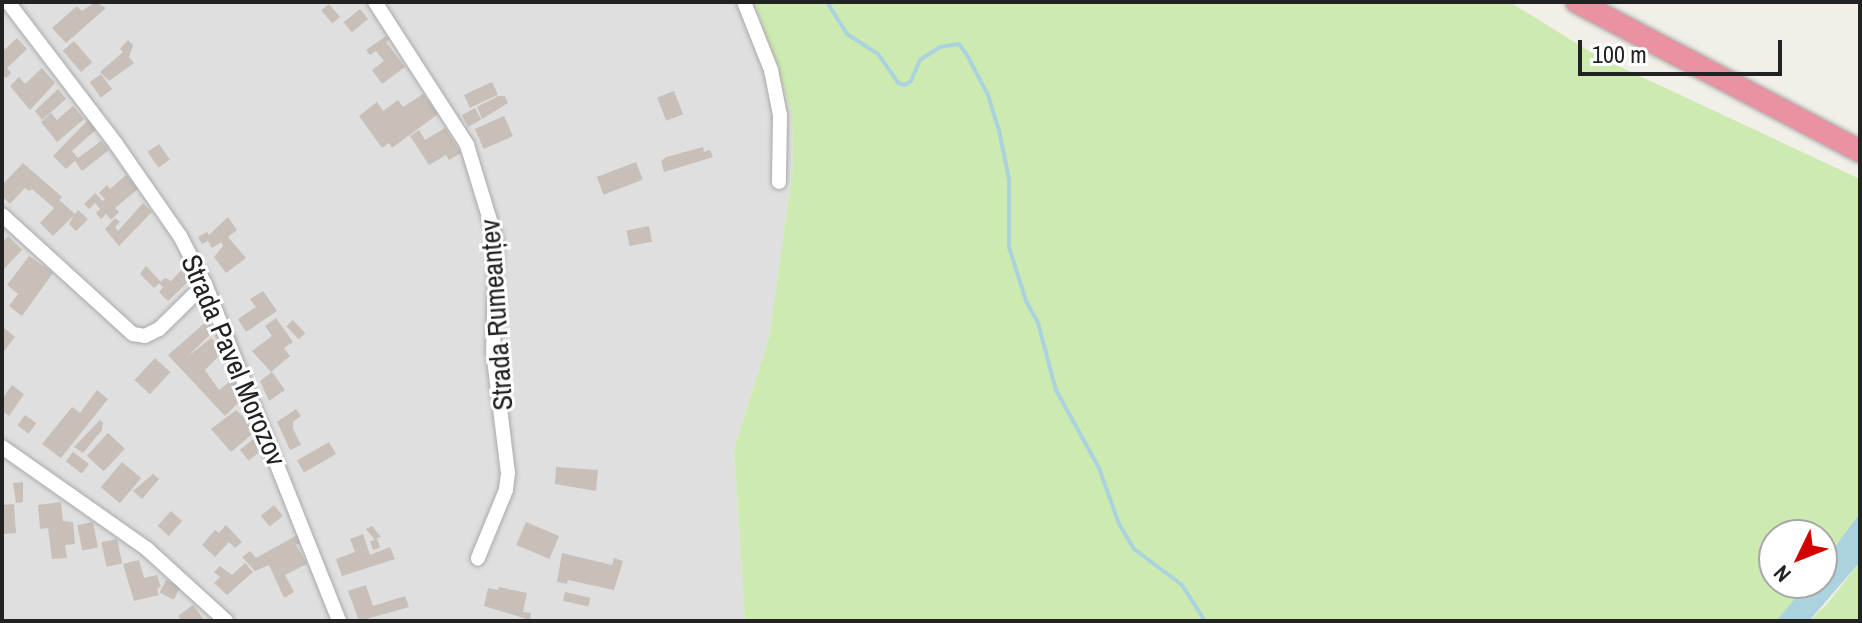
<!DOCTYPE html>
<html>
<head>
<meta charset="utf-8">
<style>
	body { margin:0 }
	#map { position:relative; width:1862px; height:623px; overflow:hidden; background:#f2efe9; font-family:"Archivo Narrow",sans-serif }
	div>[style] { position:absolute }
	.residential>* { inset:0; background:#e0dfdf }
	.grass>* { inset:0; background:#cdebb0 }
	.water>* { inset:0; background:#aad3df }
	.stream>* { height:4px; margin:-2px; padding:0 2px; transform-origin:2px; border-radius:2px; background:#aad3df }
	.building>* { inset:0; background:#c7bfb8; transform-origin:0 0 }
	.roads { filter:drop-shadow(0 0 2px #a9a9a9) drop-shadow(0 0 2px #a9a9a9) }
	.minor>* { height:14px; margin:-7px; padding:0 7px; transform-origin:7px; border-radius:7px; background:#fff }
	.highway>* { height:22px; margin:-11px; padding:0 11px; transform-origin:11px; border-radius:11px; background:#e892a2 }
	span { translate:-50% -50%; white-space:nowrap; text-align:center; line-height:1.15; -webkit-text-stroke:6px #fff; paint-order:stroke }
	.street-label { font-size:28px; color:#222 }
	.frame { position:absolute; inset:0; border:4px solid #222; pointer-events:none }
	.north { position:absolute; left:1758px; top:519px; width:80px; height:80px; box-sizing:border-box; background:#fff; border:2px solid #a7a7a7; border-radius:50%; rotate:227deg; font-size:22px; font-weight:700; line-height:32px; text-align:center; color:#222 }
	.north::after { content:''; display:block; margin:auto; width:28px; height:36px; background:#d40000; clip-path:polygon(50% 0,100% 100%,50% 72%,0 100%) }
	.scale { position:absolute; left:1578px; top:40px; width:204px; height:36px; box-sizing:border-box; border:4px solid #222; border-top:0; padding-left:10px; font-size:24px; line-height:28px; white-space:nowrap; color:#222; -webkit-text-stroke:6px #fff; paint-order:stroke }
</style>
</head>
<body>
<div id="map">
	<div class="residential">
		<div style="clip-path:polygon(2px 2px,755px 2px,792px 113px,793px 167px,769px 338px,734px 448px,745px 621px,2px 621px)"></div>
	</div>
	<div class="grass">
		<div style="clip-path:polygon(755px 2px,1510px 2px,1597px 56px,1860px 179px,1860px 513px,1822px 564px,1822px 535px,1774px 535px,1774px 583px,1808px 583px,1776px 621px,745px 621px,734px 448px,769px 338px,793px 167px,792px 113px)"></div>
		<div style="clip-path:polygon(1860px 562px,1860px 621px,1809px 621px,1827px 604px)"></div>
	</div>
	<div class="water">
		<div style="clip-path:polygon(1860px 513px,1860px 562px,1809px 621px,1776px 621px,1808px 583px,1822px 583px,1822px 564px)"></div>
	</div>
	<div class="stream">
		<div style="left:827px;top:2px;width:38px;rotate:58deg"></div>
		<div style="left:847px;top:34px;width:37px;rotate:33deg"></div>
		<div style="left:878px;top:54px;width:35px;rotate:55deg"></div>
		<div style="left:898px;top:83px;width:7px;rotate:16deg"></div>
		<div style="left:905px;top:85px;width:7px;rotate:-34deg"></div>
		<div style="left:911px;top:81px;width:23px;rotate:-67deg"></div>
		<div style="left:920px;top:60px;width:24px;rotate:-33deg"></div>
		<div style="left:940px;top:47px;width:19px;rotate:-9deg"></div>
		<div style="left:959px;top:44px;width:14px;rotate:54deg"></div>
		<div style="left:967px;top:55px;width:45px;rotate:62.3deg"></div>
		<div style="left:988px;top:95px;width:37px;rotate:73deg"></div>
		<div style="left:999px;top:130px;width:50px;rotate:78.5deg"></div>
		<div style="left:1009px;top:179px;width:68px;rotate:90deg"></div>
		<div style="left:1009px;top:247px;width:57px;rotate:72.5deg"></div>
		<div style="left:1026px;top:301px;width:25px;rotate:61deg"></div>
		<div style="left:1038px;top:323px;width:69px;rotate:75deg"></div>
		<div style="left:1056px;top:390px;width:89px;rotate:61.1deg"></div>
		<div style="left:1099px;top:468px;width:59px;rotate:70.3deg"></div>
		<div style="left:1119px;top:524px;width:29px;rotate:59deg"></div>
		<div style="left:1134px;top:549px;width:60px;rotate:36.9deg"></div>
		<div style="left:1182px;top:585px;width:43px;rotate:57.4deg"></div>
	</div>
	<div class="building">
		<div style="clip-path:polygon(95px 2px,106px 8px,66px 43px,52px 28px,77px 6px,82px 11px)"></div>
		<div style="left:329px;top:4px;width:17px;height:10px;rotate:50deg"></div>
		<div style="left:360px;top:9px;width:13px;height:21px;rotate:51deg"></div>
		<div style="clip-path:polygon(386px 36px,389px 39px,386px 42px,405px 67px,382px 84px,372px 70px,384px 61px,376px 51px,370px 55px,366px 50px)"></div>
		<div style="clip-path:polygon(17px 38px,27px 49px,7px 68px,11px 73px,6px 78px,2px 74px,2px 52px)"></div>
		<div style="clip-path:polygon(128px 40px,133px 45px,129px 57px,134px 63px,109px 81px,100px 72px,123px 52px,120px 49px)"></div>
		<div style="left:74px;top:41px;width:28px;height:15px;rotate:49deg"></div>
		<div style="clip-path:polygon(42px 68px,55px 83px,30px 110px,10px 86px,19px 77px,25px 84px)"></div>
		<div style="left:101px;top:74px;width:19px;height:14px;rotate:54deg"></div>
		<div style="left:492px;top:82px;width:14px;height:31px;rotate:65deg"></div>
		<div style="clip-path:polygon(58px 89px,66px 99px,42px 120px,35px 111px)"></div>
		<div style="left:674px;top:91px;width:25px;height:18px;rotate:69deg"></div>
		<div style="clip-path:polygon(423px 94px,438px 114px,392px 148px,389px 143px,382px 148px,359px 116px,377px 102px,383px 111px,398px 100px,403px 107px)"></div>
		<div style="clip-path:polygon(498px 96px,505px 96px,508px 103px,482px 119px,477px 107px)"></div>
		<div style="clip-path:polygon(73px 106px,84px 119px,57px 142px,41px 122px,51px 113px,57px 120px)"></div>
		<div style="left:475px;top:108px;width:13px;height:15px;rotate:61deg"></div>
		<div style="left:504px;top:116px;width:22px;height:32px;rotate:66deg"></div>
		<div style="clip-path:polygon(91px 117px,99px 127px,72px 151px,78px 158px,101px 141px,109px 150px,82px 171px,75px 161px,66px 169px,53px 156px)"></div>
		<div style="clip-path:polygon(445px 128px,461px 153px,449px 160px,446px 155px,429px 165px,410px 136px,419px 130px,425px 140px)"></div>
		<div style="left:159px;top:144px;width:19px;height:14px;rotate:55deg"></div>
		<div style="clip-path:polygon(703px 147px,704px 152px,710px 150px,713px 157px,664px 172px,661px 161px,666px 157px)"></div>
		<div style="left:636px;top:162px;width:19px;height:42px;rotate:69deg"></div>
		<div style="clip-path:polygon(23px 163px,62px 197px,59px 200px,75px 214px,78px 210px,88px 219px,76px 231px,69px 224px,74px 215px,53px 236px,40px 223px,54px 208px,32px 189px,29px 191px,25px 188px,10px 204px,2px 196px,2px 185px)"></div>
		<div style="clip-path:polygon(126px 175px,138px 189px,115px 208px,119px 212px,111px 220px,106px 214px,101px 219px,96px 213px,100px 209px,95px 203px,89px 209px,84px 204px,95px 193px,103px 201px,105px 199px,99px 193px,107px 185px,110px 189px)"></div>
		<div style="clip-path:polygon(143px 203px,152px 212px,119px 246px,105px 229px,115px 218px,120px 222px,115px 227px,118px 231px)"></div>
		<div style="clip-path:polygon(228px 217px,237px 230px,228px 237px,246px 258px,226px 273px,214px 257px,223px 246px,221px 242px,212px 248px,208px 241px,202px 244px,198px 237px,207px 232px,209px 235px)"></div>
		<div style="left:649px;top:226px;width:16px;height:23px;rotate:79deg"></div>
		<div style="clip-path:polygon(8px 236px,22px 250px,2px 271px,2px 243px)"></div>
		<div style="clip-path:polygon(29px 256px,53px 273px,22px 316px,9px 306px,18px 294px,7px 285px)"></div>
		<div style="clip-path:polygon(146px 266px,161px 282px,154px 288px,140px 274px)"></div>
		<div style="clip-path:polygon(184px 267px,194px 276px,168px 301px,159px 292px,163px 287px,159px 283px,165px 278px,171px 281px)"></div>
		<div style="clip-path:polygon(263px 291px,277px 311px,246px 332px,238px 319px,256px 307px,250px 299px)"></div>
		<div style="clip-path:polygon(276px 318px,293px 342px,284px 348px,290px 356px,271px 372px,252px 351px,272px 336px,265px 326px)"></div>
		<div style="left:293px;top:320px;width:18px;height:9px;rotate:47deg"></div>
		<div style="clip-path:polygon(207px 321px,215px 330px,187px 357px,211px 338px,224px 351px,205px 370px,219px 390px,232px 380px,245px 396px,225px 416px,168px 355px)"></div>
		<div style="clip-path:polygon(3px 327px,15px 337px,2px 354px,2px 329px)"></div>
		<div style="left:155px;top:358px;width:21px;height:30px;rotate:43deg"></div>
		<div style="clip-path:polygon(272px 372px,285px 390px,269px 401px,260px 381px)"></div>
		<div style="clip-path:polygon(12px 385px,24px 394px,9px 416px,2px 411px,2px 399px)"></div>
		<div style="clip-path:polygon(97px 390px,108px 399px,61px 458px,42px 444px,72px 407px,80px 413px)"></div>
		<div style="clip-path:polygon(296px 409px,301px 416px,293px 422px,293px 429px,301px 445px,290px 450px,277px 422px)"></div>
		<div style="clip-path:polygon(236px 410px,257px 430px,231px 452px,211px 429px)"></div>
		<div style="left:25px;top:415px;width:14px;height:13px;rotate:36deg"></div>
		<div style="clip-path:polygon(100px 420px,103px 423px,102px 430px,83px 453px,74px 447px)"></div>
		<div style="left:108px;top:433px;width:23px;height:31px;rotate:43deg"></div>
		<div style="left:257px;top:436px;width:14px;height:22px;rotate:51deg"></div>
		<div style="left:329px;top:442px;width:14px;height:37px;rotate:60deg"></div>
		<div style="left:73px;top:452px;width:20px;height:12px;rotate:37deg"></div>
		<div style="left:122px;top:462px;width:25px;height:33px;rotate:40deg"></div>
		<div style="clip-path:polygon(556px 467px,598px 470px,596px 491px,555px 484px)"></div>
		<div style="clip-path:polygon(153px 474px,159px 479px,142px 499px,133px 491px)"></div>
		<div style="clip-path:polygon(23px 482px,23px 502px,16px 503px,13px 483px)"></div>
		<div style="clip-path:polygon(61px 502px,63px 521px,73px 522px,75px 544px,65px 545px,67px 558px,52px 559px,48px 528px,40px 529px,38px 505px)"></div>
		<div style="clip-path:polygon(14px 504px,16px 533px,2px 534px,2px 505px)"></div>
		<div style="left:274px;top:505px;width:14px;height:17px;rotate:51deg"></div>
		<div style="left:171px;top:511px;width:15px;height:20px;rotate:42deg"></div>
		<div style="left:93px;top:522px;width:26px;height:16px;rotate:79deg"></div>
		<div style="left:526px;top:522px;width:36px;height:25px;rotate:23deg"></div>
		<div style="clip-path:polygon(226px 525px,242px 542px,235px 548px,229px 542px,215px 557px,202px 545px,215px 530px,219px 533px)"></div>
		<div style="clip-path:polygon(372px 526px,381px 537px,377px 538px,380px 548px,373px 550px,370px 541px,375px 540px,366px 529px)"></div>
		<div style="clip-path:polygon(301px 533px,304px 541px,296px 545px,307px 564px,285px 575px,294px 592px,284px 598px,269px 565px,255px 571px,242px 557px,250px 551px,256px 558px)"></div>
		<div style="clip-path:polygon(363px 534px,370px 555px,390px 547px,395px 559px,342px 576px,336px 559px,355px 552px,350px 539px)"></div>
		<div style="left:117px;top:539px;width:25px;height:16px;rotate:78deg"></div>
		<div style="clip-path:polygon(562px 553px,612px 565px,614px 558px,623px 561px,614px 590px,568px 580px,567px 584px,557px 582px)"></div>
		<div style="clip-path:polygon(139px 560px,144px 578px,157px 575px,161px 587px,157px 588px,159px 595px,134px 601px,123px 564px)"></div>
		<div style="clip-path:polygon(245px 563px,253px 572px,227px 595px,214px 583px,220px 577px,214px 572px,220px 566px,232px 575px)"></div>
		<div style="left:166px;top:580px;width:16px;height:14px;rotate:27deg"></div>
		<div style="clip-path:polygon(366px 585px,373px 606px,405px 596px,409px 607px,359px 621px,348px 591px)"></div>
		<div style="clip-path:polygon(499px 587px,527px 593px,523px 612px,531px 613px,530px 620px,484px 606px,488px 588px,498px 590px)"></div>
		<div style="left:565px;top:592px;width:26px;height:9px;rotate:13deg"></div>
		<div style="clip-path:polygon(193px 605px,204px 620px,182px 621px,178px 616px)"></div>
	</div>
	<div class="roads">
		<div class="minor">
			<div style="left:8px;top:2px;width:178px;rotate:52.7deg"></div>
			<div style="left:116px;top:144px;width:112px;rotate:55.2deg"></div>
			<div style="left:180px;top:236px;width:54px;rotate:62.5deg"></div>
			<div style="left:205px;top:284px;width:363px;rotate:68.3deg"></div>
			<div style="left:375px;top:2px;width:170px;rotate:57.2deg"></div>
			<div style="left:467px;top:145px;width:99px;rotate:73deg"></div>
			<div style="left:496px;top:240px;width:111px;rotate:91.5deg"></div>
			<div style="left:493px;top:351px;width:123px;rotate:83deg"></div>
			<div style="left:508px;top:473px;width:17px;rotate:97deg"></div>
			<div style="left:506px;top:490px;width:74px;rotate:112.4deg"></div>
			<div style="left:744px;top:2px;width:73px;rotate:68.3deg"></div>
			<div style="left:771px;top:70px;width:46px;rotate:78.7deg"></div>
			<div style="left:780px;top:115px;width:67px;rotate:90.9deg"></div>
			<div style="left:2px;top:215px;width:177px;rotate:42.3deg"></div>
			<div style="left:133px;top:334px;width:12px;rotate:9deg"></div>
			<div style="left:145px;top:336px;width:16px;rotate:-27deg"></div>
			<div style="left:159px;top:329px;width:64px;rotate:-44.4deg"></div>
			<div style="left:2px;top:447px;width:177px;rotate:35.1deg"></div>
			<div style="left:147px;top:549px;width:107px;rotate:42.3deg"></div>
		</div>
		<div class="highway">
			<div style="left:1577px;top:2px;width:320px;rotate:27.8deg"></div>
		</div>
	</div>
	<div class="street-label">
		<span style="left:496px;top:315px;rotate:-94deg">Strada Rumeanțev</span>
		<span style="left:234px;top:360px;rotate:67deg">Strada Pavel Morozov</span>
	</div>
	<div class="frame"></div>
	<div class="north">N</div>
	<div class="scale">100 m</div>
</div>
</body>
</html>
